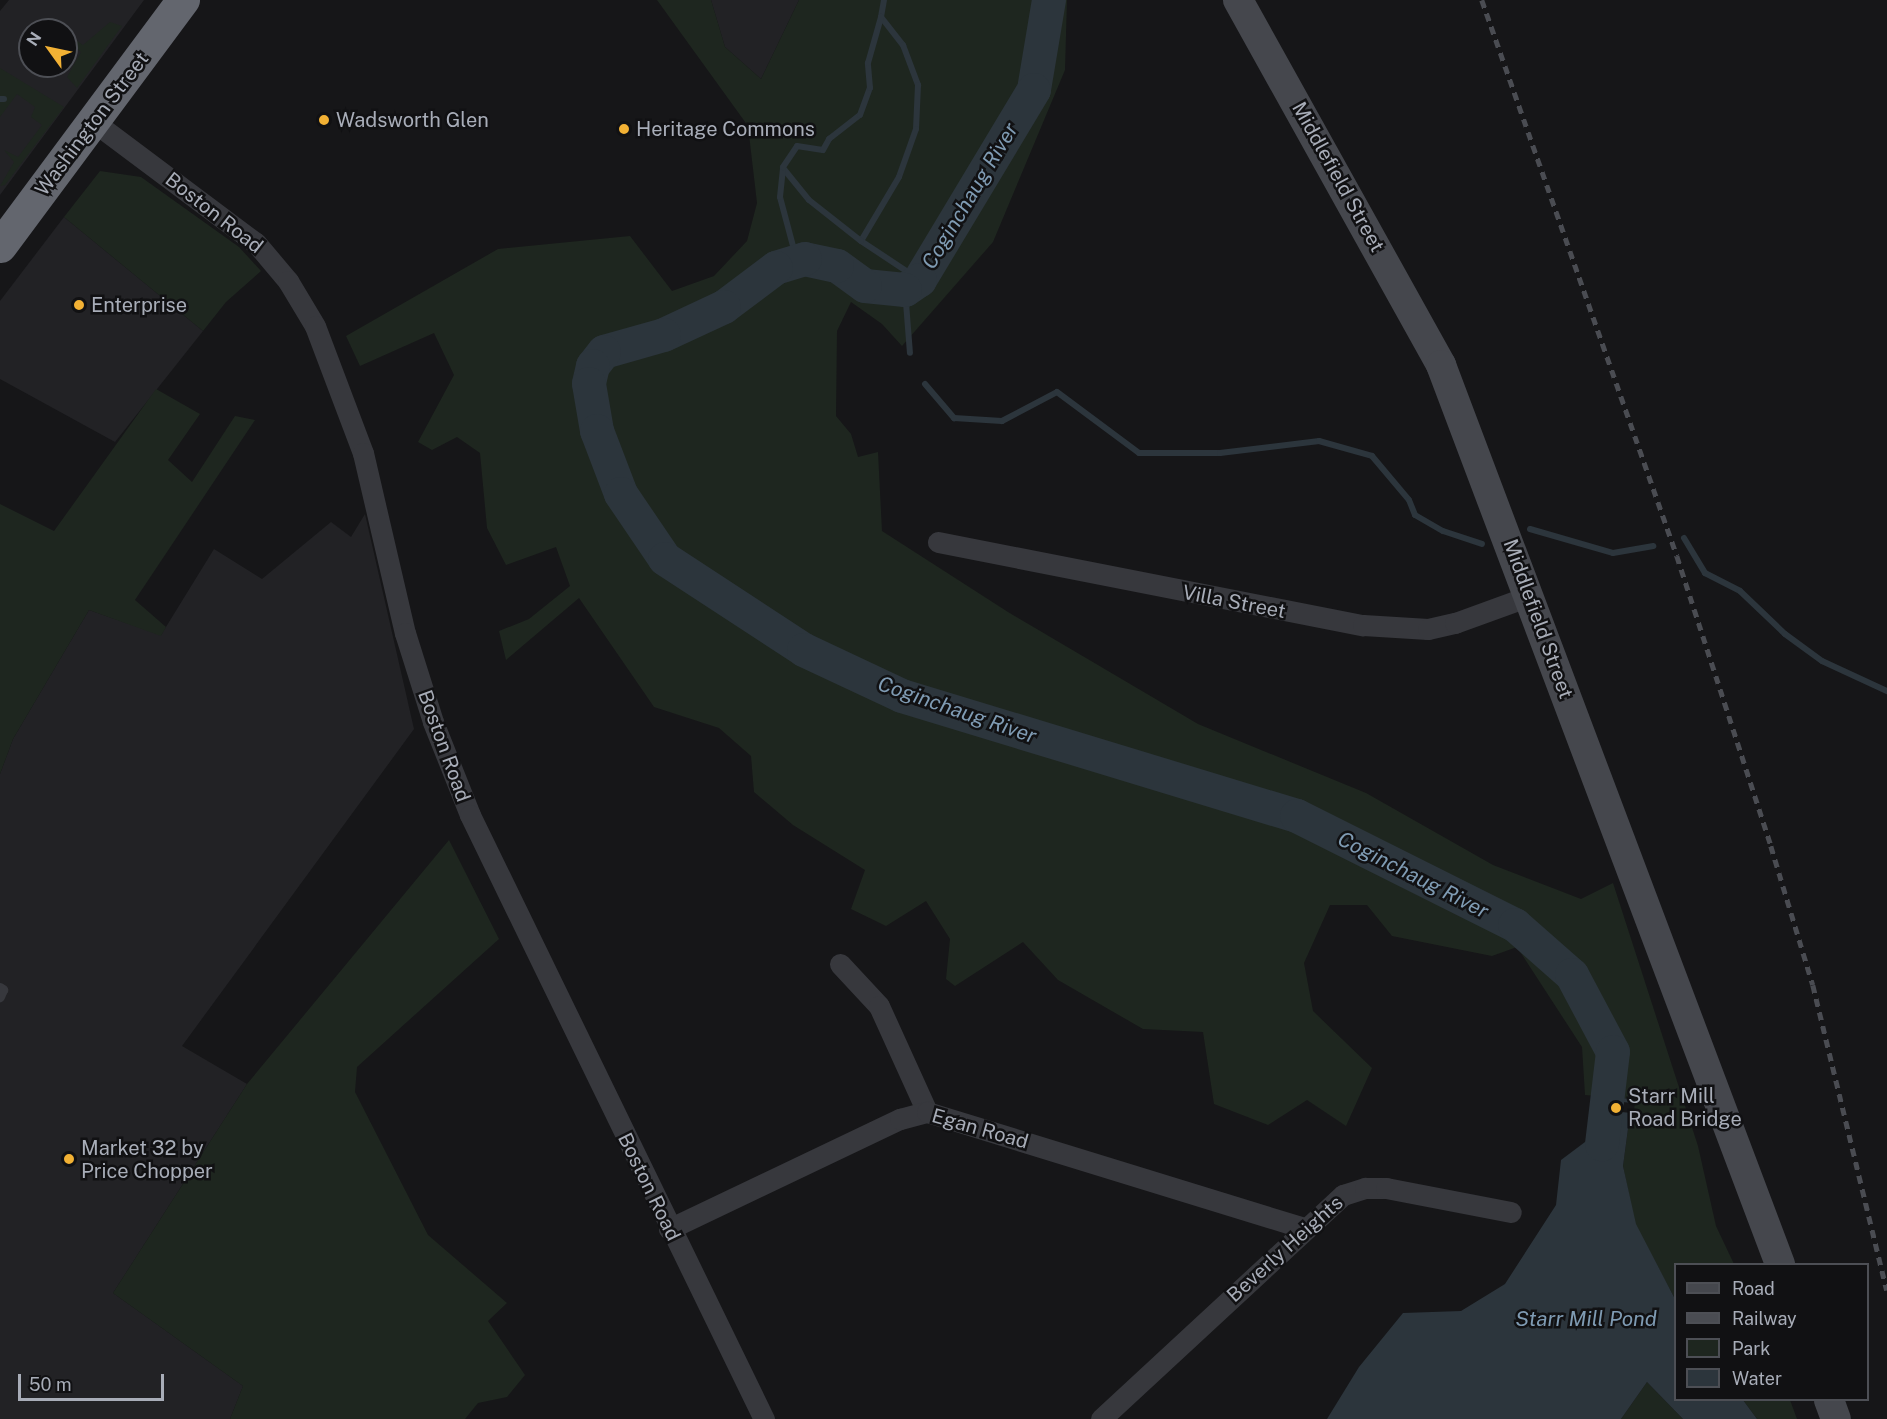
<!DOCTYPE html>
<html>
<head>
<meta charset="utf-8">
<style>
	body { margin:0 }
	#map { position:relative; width:1887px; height:1419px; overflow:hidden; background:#161618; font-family:"Public Sans",sans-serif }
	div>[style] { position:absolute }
	.built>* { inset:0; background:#222225 }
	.green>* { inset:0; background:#1e261f }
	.water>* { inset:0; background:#2c353c }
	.pier>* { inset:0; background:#161618; transform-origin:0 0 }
	.stream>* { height:6px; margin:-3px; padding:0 3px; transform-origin:3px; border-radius:3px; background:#2c353c }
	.river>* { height:34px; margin:-17px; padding:0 17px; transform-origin:17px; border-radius:17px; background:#2c353c }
	.lane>* { height:10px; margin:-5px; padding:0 5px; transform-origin:5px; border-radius:5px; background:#37383d }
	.street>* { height:21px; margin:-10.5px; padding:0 10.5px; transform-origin:10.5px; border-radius:10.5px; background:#37383d }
	.secondary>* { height:30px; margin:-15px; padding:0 15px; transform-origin:15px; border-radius:15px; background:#45474d }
	.highway>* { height:33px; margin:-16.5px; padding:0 16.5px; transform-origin:16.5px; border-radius:16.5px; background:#63666e }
	.rail>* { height:4.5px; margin-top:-2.25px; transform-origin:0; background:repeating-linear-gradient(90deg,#4a4c52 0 8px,transparent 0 14px) }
	.dots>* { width:16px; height:16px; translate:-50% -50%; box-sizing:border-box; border:3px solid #111113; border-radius:50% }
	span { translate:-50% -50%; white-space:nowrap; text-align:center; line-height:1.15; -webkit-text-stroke:5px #111113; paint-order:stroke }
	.poi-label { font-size:20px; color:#a8adb8 }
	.left { translate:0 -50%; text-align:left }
	.street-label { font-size:20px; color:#a8adb8 }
	.water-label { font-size:21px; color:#7f9bb3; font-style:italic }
	.legend { position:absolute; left:1674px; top:1263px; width:195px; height:138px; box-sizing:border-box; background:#111113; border:2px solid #4d4f55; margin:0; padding:8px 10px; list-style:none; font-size:18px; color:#a8adb8 }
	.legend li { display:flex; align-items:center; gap:12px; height:30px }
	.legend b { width:30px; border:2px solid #4d4f55 }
	.north { position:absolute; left:18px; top:18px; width:60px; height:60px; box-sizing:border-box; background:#111113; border:2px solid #4d4f55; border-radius:50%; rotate:303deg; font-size:16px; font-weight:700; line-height:24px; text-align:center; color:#a8adb8 }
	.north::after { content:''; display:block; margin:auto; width:21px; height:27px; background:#f2b134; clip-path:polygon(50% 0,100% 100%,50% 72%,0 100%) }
	.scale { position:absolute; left:18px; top:1374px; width:146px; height:27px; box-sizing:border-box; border:3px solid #a8adb8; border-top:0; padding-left:8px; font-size:18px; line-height:21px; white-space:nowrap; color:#a8adb8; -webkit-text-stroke:4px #111113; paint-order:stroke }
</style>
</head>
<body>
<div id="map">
	<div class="built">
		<div style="clip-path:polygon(evenodd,9px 0,144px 0,0 195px,0 11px,9px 0,30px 30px,66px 30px,66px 66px,30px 66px,30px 30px)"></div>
		<div style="clip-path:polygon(711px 0,799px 0,761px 79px,725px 47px)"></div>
		<div style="clip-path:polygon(64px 217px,203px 331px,115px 442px,0 379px,0 301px)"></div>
		<div style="clip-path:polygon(365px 514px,414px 729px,182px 1046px,247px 1084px,113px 1293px,243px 1386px,230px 1419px,0 1419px,0 774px,13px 739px,89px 610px,161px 635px,214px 549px,262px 579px,331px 522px,351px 537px)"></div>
	</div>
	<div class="green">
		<div style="clip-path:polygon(657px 0,711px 0,725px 47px,761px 79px,799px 0,1067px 0,1065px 70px,993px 242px,902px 346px,882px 324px,851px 302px,837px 331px,836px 416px,851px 434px,858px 457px,878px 452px,882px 531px,1008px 612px,1198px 724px,1366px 793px,1493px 865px,1581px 899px,1613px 883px,1698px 1146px,1716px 1226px,1734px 1264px,1676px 1264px,1675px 1299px,1635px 1224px,1623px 1166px,1632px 1099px,1585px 1095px,1582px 1047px,1517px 947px,1492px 956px,1392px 936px,1367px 905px,1330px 905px,1304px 963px,1313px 1011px,1372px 1068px,1346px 1126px,1307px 1100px,1268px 1125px,1214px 1104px,1203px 1032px,1143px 1029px,1058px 980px,1023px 942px,955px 986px,946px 979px,950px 939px,926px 901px,886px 926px,851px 909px,865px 870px,793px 825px,754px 792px,751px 756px,719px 728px,654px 707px,579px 598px,506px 660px,499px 631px,529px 619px,570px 586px,556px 547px,506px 565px,487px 528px,480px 453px,457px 437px,432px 450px,418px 442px,454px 375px,434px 333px,360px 366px,346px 336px,498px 249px,630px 236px,672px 291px,714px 276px,747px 241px,757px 203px,748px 126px)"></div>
		<div style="clip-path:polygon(110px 22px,122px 26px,77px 88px,67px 77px,81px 52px,66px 40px,66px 33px,83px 45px)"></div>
		<div style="clip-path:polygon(0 68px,64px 107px,5px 185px,0 186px,14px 162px,4px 150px,18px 157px,42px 125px,31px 117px,35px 107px,17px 94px,0 117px)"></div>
		<div style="clip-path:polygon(100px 171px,141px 177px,239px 247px,261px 271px,226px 302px,203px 331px,64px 217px)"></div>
		<div style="clip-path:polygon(156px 389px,200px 414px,168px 460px,192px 482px,235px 416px,255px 420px,135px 600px,166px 627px,161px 636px,89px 610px,13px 739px,0 774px,0 504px,54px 531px)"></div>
		<div style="clip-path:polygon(449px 840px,499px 939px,357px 1067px,355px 1092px,428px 1235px,507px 1303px,488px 1321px,525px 1375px,507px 1397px,478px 1403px,465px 1419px,230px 1419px,243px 1386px,113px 1293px,247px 1084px)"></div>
		<div style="clip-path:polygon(1647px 1382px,1683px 1419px,1621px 1419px)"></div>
		<div style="clip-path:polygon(1743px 1400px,1790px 1400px,1797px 1419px,1757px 1419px)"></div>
	</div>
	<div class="water">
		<div style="clip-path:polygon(1597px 1096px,1632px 1099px,1623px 1166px,1636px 1224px,1675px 1299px,1676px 1400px,1743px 1400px,1757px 1419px,1683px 1419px,1647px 1382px,1621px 1419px,1327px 1419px,1359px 1367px,1403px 1313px,1461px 1311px,1505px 1284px,1556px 1205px,1561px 1160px,1589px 1139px)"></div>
	</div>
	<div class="pier">
		<div style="left:1594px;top:1099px;width:41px;height:10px;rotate:6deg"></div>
	</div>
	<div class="stream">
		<div style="left:884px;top:0;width:17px;rotate:100deg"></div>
		<div style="left:881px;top:17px;width:36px;rotate:52deg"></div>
		<div style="left:903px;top:45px;width:43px;rotate:69.4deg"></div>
		<div style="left:918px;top:85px;width:44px;rotate:92.6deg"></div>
		<div style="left:916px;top:129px;width:51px;rotate:109.5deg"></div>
		<div style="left:899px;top:177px;width:74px;rotate:120.7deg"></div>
		<div style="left:861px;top:241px;width:71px;rotate:33.5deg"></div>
		<div style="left:0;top:99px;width:4px"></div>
		<div style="left:783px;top:168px;width:41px;rotate:50.9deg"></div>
		<div style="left:809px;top:200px;width:66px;rotate:38.3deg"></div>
		<div style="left:797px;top:261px;width:66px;rotate:-104.9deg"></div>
		<div style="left:780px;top:197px;width:30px;rotate:-84deg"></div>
		<div style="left:783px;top:167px;width:25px;rotate:-56deg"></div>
		<div style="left:797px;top:146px;width:26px;rotate:9deg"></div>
		<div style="left:823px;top:150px;width:13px;rotate:-61deg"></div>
		<div style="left:829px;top:139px;width:39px;rotate:-38deg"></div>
		<div style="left:860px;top:115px;width:29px;rotate:-70deg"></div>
		<div style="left:870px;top:88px;width:25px;rotate:-95deg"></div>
		<div style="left:868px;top:63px;width:48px;rotate:-74.2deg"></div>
		<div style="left:905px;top:290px;width:63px;rotate:85.5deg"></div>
		<div style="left:925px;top:384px;width:45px;rotate:49.5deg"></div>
		<div style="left:954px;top:418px;width:48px;rotate:3.6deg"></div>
		<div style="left:1002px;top:421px;width:62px;rotate:-27.8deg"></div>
		<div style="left:1057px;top:392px;width:102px;rotate:36.6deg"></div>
		<div style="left:1139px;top:453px;width:81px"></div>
		<div style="left:1220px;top:453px;width:100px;rotate:-6.9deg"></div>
		<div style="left:1319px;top:441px;width:55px;rotate:15.8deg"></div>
		<div style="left:1372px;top:456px;width:57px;rotate:49.9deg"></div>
		<div style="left:1409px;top:500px;width:16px;rotate:68deg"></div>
		<div style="left:1415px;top:515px;width:32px;rotate:30deg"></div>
		<div style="left:1443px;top:531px;width:41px;rotate:18.4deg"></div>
		<div style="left:1530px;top:529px;width:86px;rotate:16.1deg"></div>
		<div style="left:1613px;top:553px;width:41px;rotate:-9.9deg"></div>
		<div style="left:1684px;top:538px;width:41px;rotate:59deg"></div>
		<div style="left:1705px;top:573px;width:39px;rotate:27deg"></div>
		<div style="left:1740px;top:591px;width:62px;rotate:43.7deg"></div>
		<div style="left:1785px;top:634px;width:46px;rotate:36.1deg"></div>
		<div style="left:1822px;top:661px;width:72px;rotate:24.8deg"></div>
	</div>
	<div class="river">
		<div style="left:1049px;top:0;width:91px;rotate:99.5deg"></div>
		<div style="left:1034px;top:90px;width:222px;rotate:121deg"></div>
		<div style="left:920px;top:280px;width:18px;rotate:146deg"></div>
		<div style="left:905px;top:290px;width:40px;rotate:-174.3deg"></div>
		<div style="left:865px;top:286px;width:34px;rotate:-144deg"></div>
		<div style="left:837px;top:266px;width:33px;rotate:-168deg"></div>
		<div style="left:805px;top:259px;width:30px;rotate:163deg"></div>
		<div style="left:776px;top:268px;width:65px;rotate:143.1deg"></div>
		<div style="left:724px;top:307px;width:66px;rotate:155deg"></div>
		<div style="left:664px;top:335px;width:62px;rotate:164.2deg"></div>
		<div style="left:604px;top:352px;width:18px;rotate:128deg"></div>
		<div style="left:593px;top:366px;width:18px;rotate:103deg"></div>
		<div style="left:589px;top:384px;width:48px;rotate:80.3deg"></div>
		<div style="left:597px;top:431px;width:67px;rotate:69.1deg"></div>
		<div style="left:621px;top:494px;width:78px;rotate:55.9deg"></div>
		<div style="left:665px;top:559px;width:166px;rotate:33.2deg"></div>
		<div style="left:804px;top:650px;width:108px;rotate:25.1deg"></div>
		<div style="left:902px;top:696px;width:413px;rotate:16.9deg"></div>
		<div style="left:1297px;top:816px;width:244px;rotate:26.6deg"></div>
		<div style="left:1515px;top:925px;width:76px;rotate:41.3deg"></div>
		<div style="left:1572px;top:975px;width:87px;rotate:62deg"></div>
		<div style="left:1613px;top:1052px;width:93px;rotate:96.8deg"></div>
	</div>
	<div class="lane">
		<div style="left:0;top:988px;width:4px;rotate:34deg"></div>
		<div style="left:3px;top:990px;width:8px;rotate:113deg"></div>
	</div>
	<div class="street">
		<div style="left:94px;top:122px;width:202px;rotate:36.8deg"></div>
		<div style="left:256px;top:243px;width:50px;rotate:49.9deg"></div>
		<div style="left:288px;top:281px;width:52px;rotate:59deg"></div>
		<div style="left:315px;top:326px;width:136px;rotate:69.3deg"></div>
		<div style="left:363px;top:453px;width:185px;rotate:76.9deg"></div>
		<div style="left:405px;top:633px;width:93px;rotate:72.5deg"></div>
		<div style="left:433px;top:722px;width:100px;rotate:68.3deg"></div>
		<div style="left:470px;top:815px;width:672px;rotate:64.05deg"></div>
		<div style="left:938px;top:542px;width:433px;rotate:11.1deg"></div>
		<div style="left:1363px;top:625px;width:65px;rotate:3.5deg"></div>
		<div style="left:1428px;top:629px;width:28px;rotate:-13deg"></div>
		<div style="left:1455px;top:623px;width:79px;rotate:-20deg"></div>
		<div style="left:840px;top:964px;width:57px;rotate:47.1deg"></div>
		<div style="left:879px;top:1006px;width:116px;rotate:65.6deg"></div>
		<div style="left:669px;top:1229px;width:256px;rotate:-25.5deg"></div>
		<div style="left:900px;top:1119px;width:28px;rotate:-15deg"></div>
		<div style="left:927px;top:1112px;width:394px;rotate:17.1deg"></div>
		<div style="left:1101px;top:1419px;width:330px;rotate:-42.8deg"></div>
		<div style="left:1343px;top:1195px;width:23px;rotate:-18deg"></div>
		<div style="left:1365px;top:1188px;width:21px"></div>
		<div style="left:1386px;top:1188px;width:127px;rotate:10.9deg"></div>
	</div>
	<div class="secondary">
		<div style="left:1238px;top:0;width:418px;rotate:60.9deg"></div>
		<div style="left:1441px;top:365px;width:961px;rotate:69.34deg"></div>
		<div style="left:1829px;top:1400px;width:20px;rotate:70deg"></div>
	</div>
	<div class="highway">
		<div style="left:0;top:246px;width:307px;rotate:-53.4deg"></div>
	</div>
	<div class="rail">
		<div style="left:1482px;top:0;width:589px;rotate:70.67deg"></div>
		<div style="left:1677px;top:556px;width:305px;rotate:72deg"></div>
		<div style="left:1771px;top:846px;width:145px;rotate:73.2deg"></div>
		<div style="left:1813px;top:985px;width:314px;rotate:76.4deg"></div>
	</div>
	<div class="dots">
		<div style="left:324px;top:120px;background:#f2b134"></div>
		<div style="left:624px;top:129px;background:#f2b134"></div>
		<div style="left:79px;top:305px;background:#f2b134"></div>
		<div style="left:1616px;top:1108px;background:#f2b134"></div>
		<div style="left:69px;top:1159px;background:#f2b134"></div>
	</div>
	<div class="poi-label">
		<span class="left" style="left:336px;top:120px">Wadsworth Glen</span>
		<span class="left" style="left:636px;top:129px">Heritage Commons</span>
		<span class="left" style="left:91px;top:305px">Enterprise</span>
		<span class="left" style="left:1628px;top:1108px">Starr Mill<br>Road Bridge</span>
		<span class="left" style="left:81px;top:1160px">Market 32 by<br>Price Chopper</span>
	</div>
	<div class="street-label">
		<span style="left:92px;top:124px;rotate:-53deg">Washington Street</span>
		<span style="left:1338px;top:177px;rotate:61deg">Middlefield Street</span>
		<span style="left:214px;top:213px;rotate:38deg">Boston Road</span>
		<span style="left:1234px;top:602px;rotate:11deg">Villa Street</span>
		<span style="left:1538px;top:619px;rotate:70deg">Middlefield Street</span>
		<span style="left:444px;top:746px;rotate:70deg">Boston Road</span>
		<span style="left:980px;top:1129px;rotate:16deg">Egan Road</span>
		<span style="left:649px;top:1187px;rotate:64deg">Boston Road</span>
		<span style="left:1285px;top:1249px;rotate:-42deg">Beverly Heights</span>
	</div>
	<div class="water-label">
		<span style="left:970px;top:196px;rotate:-59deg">Coginchaug River</span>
		<span style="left:957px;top:710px;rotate:19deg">Coginchaug River</span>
		<span style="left:1413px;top:875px;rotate:27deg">Coginchaug River</span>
		<span style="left:1586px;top:1319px">Starr Mill Pond</span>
	</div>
	<ul class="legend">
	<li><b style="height:8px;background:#45474d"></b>Road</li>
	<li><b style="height:8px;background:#4a4c52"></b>Railway</li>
	<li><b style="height:16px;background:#1e261f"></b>Park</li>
	<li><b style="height:16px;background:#2c353c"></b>Water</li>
	</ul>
	<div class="north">N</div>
	<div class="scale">50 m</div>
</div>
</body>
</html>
